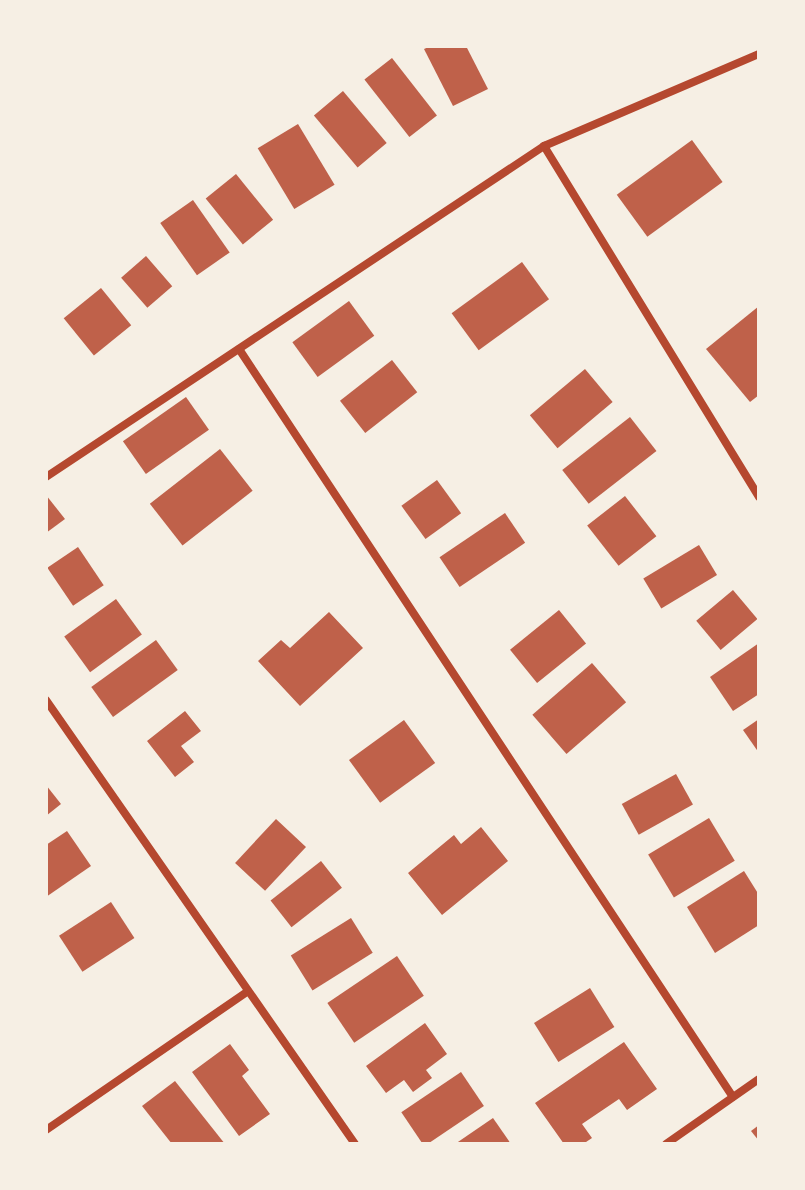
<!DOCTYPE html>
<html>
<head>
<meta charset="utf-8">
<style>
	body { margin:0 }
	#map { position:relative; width:805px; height:1190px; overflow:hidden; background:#f6efe4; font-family:"DM Sans",sans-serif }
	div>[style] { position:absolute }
	.building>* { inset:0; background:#bf614a; transform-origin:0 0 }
	.minor>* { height:8px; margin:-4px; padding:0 4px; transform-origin:4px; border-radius:4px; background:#b5482f }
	span { translate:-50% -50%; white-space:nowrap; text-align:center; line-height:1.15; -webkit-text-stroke:6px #f6efe4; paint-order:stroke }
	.frame { position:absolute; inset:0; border:48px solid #f6efe4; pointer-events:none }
</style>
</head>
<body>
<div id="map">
	<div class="building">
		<div style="clip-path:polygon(431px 46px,466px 46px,488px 89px,453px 106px,424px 49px)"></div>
		<div style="left:392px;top:58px;width:73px;height:35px;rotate:52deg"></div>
		<div style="left:343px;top:91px;width:68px;height:38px;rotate:50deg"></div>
		<div style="left:298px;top:124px;width:71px;height:47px;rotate:59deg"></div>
		<div style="left:692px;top:140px;width:52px;height:93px;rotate:54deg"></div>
		<div style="left:236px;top:174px;width:59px;height:39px;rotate:51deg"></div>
		<div style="left:193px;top:200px;width:64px;height:40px;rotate:55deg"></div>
		<div style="left:146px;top:256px;width:40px;height:33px;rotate:49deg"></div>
		<div style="left:522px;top:262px;width:46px;height:87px;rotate:54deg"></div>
		<div style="left:101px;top:288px;width:48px;height:48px;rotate:51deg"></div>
		<div style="left:349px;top:301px;width:43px;height:70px;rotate:54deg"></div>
		<div style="clip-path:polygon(759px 306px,759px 395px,750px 402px,706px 349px)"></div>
		<div style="left:392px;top:360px;width:41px;height:66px;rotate:52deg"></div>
		<div style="left:585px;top:369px;width:43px;height:72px;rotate:50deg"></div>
		<div style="left:186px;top:397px;width:40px;height:77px;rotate:55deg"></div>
		<div style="left:630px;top:417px;width:43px;height:86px;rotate:52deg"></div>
		<div style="left:220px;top:449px;width:53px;height:89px;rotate:52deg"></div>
		<div style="left:437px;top:480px;width:41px;height:44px;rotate:54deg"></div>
		<div style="clip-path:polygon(46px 495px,65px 519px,46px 533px)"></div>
		<div style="left:625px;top:496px;width:51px;height:48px;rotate:52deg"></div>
		<div style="left:505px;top:513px;width:36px;height:79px;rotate:56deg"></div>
		<div style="left:699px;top:545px;width:35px;height:65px;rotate:59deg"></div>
		<div style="left:78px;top:547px;width:46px;height:37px;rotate:56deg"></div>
		<div style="left:733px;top:590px;width:38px;height:48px;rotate:50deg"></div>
		<div style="left:116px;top:599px;width:44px;height:64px;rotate:54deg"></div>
		<div style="left:559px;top:610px;width:43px;height:63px;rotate:51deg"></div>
		<div style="clip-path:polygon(329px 612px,363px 648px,300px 706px,258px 661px,281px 640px,290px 648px)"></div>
		<div style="left:156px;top:640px;width:37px;height:80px;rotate:54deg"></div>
		<div style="clip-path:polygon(759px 643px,759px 694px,733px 711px,710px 677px)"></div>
		<div style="left:592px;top:663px;width:52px;height:79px;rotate:49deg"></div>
		<div style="clip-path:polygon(185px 711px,201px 731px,181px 746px,194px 762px,175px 777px,147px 741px)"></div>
		<div style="clip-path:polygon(759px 719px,759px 753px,743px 730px)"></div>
		<div style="left:404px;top:720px;width:53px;height:68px;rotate:54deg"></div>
		<div style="left:676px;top:774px;width:35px;height:62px;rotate:61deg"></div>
		<div style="clip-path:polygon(46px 785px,61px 804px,46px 816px)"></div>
		<div style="left:709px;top:818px;width:50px;height:71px;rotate:59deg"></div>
		<div style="left:276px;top:819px;width:41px;height:60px;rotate:43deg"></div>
		<div style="clip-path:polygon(481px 827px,508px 861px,442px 915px,408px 873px,454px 835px,461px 844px)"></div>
		<div style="clip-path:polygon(67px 831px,91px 866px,46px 897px,46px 845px)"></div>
		<div style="left:321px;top:861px;width:34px;height:64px;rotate:52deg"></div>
		<div style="clip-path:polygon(744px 871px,759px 895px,759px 925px,715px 953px,687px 907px)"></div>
		<div style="left:111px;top:902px;width:43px;height:62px;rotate:57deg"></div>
		<div style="left:351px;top:918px;width:41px;height:71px;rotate:58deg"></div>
		<div style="left:397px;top:956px;width:48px;height:84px;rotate:56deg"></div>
		<div style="left:590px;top:988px;width:46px;height:66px;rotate:58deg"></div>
		<div style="clip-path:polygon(425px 1023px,447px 1054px,426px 1070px,432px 1078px,413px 1092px,404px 1080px,386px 1093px,366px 1066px)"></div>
		<div style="clip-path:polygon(624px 1042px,657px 1089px,627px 1110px,619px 1099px,582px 1124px,592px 1138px,583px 1144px,564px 1144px,535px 1103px)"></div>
		<div style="clip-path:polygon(230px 1044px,249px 1070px,242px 1076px,270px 1114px,239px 1136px,192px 1072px)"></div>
		<div style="left:461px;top:1072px;width:41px;height:72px;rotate:56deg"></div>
		<div style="clip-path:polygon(175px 1081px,225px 1144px,172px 1144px,142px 1106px)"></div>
		<div style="clip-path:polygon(493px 1118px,511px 1144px,455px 1144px)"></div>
		<div style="clip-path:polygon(759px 1125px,759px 1141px,751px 1131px)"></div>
	</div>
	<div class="minor">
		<div style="left:544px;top:146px;width:412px;rotate:58.5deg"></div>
		<div style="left:239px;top:349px;width:896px;rotate:56.56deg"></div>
		<div style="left:46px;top:477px;width:598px;rotate:-33.61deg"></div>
		<div style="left:544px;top:146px;width:234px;rotate:-23.2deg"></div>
		<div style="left:46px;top:700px;width:541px;rotate:55.16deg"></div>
		<div style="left:46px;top:1130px;width:245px;rotate:-34.5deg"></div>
		<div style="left:666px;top:1144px;width:113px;rotate:-35deg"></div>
	</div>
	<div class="frame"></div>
</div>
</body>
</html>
